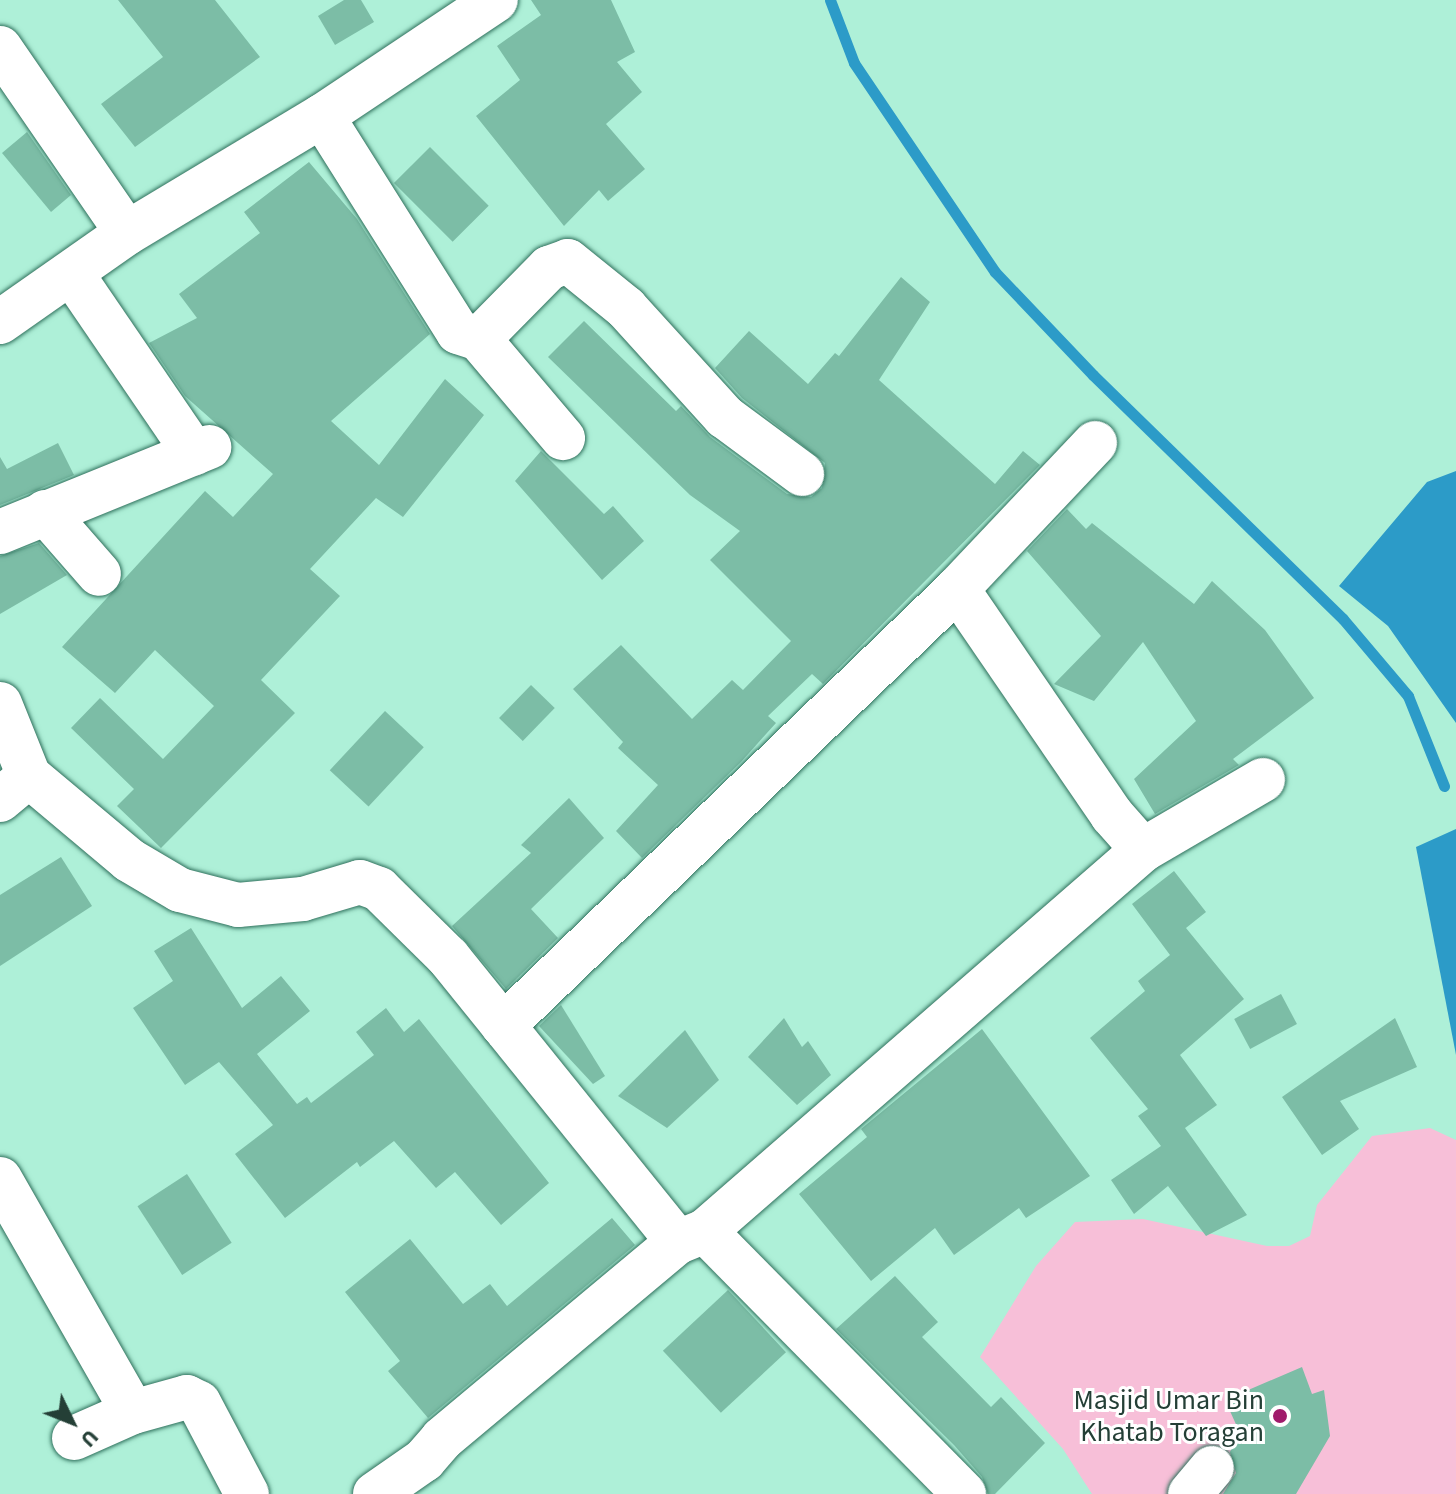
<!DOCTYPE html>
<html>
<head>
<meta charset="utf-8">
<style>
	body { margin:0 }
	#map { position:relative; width:1456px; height:1494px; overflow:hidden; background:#aef0d8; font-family:"Source Sans 3",sans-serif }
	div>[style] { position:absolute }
	.green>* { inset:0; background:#f7bfd8 }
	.water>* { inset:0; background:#2c9bc8 }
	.stream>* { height:11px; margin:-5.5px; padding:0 5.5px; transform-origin:5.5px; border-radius:5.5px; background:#2c9bc8 }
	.building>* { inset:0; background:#7cbda6; transform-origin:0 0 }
	.roads { filter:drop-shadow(0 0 2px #2f705c) drop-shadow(0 0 2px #2f705c) }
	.minor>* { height:44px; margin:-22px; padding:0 22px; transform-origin:22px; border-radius:22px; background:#fff }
	.dots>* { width:22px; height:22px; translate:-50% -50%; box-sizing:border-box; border:4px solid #fff; border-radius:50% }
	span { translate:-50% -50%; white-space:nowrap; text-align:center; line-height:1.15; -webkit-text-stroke:6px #fff; paint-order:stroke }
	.poi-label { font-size:28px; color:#243f36 }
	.right { translate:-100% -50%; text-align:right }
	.north { position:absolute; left:32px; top:1382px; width:80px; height:80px; -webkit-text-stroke:6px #fff; paint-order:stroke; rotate:133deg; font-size:22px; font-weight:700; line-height:32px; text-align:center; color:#243f36 }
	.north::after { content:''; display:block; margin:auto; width:28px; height:36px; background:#243f36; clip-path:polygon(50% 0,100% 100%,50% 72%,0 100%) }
</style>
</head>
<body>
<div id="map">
	<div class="green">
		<div style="clip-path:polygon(1430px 1128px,1456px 1140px,1456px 1494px,1092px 1494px,1063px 1449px,980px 1357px,1036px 1266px,1075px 1222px,1143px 1219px,1267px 1246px,1289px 1246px,1310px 1236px,1317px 1205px,1372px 1136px)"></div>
	</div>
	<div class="water">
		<div style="clip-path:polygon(1456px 471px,1456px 723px,1388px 626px,1339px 586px,1427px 482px)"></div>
		<div style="clip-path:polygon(1456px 829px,1456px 1055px,1416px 847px)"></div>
	</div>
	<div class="stream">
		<div style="left:830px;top:0;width:67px;rotate:69.1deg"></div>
		<div style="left:854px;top:63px;width:252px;rotate:56deg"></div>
		<div style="left:995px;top:272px;width:142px;rotate:46.4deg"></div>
		<div style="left:1093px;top:375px;width:349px;rotate:44.3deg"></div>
		<div style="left:1343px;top:619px;width:101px;rotate:49.8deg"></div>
		<div style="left:1408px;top:696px;width:97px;rotate:68.2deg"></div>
	</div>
	<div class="building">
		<div style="clip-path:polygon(118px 0,215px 0,260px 57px,135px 147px,101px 104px,163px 57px)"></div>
		<div style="clip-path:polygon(344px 0,361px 0,374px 22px,335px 45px,318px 16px)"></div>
		<div style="clip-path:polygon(531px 0,611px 0,635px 52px,617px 62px,642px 92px,606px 124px,645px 169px,608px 201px,599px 190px,564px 226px,476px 116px,520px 80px,497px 46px,541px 15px)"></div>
		<div style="clip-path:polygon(27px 132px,71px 195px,51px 212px,2px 153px)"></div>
		<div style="left:430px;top:147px;width:83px;height:51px;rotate:45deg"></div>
		<div style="clip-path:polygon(309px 162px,357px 219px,430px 334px,331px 421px,379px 465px,445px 379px,484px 415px,403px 517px,376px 498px,310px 569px,340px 596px,261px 680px,295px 713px,161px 848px,117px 806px,134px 789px,71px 728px,100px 698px,163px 759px,214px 706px,155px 650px,115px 693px,62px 647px,205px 491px,233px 517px,273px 474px,185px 396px,149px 343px,197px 318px,179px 294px,260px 233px,244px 212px)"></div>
		<div style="clip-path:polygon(901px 277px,930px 302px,879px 380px,995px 484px,1023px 451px,1040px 465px,823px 684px,812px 674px,768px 716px,776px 723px,741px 762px,642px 858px,616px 831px,658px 785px,618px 748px,623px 742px,573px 689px,621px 645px,692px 719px,732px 680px,743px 690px,791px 641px,710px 560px,740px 531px,690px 495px,548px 357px,584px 321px,676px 411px,681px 406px,710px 437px,787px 494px,811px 497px,822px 488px,825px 463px,742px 398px,715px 368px,749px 331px,808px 384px,835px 353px,839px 356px)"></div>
		<div style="clip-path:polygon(58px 443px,74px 475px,0 505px,0 457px,7px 469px)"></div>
		<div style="clip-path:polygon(541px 451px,604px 514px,613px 506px,644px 541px,602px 580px,515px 481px)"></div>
		<div style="clip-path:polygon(1067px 509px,1086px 529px,1092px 523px,1194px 604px,1212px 581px,1265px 630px,1314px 698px,1233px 759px,1239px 765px,1155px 814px,1134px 779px,1196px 721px,1143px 642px,1094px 701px,1054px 684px,1101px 636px,1027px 551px)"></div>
		<div style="clip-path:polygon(39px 543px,67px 575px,0 614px,0 556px)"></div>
		<div style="left:531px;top:685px;width:33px;height:46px;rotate:44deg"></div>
		<div style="left:385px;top:711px;width:53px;height:81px;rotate:43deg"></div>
		<div style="clip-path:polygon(569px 798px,604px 838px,531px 909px,558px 938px,506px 989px,452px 926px,531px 853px,521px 845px)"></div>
		<div style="clip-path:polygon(61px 857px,92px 906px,0 966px,0 895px)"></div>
		<div style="clip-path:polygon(1174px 871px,1206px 912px,1186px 928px,1244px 999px,1180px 1055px,1217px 1105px,1185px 1128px,1247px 1215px,1206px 1236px,1168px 1186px,1134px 1214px,1111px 1180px,1161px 1146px,1138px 1116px,1148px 1109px,1090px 1038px,1145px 991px,1138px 981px,1170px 955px,1132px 904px)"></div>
		<div style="clip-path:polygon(191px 928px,242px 1008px,281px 976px,310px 1011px,257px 1054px,297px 1104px,307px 1097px,311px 1103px,374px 1055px,356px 1032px,386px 1008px,404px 1032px,419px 1019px,549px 1183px,501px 1225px,455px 1172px,436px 1188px,394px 1141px,360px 1167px,357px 1162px,285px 1218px,235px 1154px,273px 1125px,219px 1062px,185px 1085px,133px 1008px,173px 981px,154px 951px)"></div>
		<div style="left:1281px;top:994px;width:34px;height:53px;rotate:62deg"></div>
		<div style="clip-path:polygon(561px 1005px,605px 1076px,593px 1084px,539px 1026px)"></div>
		<div style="clip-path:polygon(784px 1018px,802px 1047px,808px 1041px,831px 1075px,797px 1105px,748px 1057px)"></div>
		<div style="clip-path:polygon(1395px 1018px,1417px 1067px,1340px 1101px,1359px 1129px,1322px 1155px,1282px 1097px)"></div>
		<div style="clip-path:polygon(982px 1029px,1090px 1176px,1026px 1218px,1019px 1208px,954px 1255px,935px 1228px,871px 1281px,799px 1194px,867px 1137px,861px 1129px)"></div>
		<div style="clip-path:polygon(685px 1030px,719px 1080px,667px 1128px,618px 1096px)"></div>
		<div style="left:187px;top:1174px;width:82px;height:59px;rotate:57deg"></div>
		<div style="clip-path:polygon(612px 1218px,635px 1245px,428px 1418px,388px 1371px,400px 1361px,345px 1292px,410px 1239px,463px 1304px,490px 1284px,507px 1306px)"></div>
		<div style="clip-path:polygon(895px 1276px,938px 1322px,922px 1337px,991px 1407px,1001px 1397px,1045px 1443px,995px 1494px,988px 1494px,982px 1477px,954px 1445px,836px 1329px)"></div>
		<div style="left:728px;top:1290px;width:85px;height:89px;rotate:47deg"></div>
		<div style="clip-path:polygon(1302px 1367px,1312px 1394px,1324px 1390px,1330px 1436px,1296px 1494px,1223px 1494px,1236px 1473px,1230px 1452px,1239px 1431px,1225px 1400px)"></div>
	</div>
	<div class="roads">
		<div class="minor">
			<div style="left:0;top:48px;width:224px;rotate:55.5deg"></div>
			<div style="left:127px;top:233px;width:155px;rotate:145deg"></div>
			<div style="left:322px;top:116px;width:255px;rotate:57.8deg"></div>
			<div style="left:458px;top:332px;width:22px;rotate:18deg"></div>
			<div style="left:479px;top:339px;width:100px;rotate:-45.4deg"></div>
			<div style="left:549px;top:268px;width:20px;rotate:-20deg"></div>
			<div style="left:568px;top:261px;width:75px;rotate:39deg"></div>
			<div style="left:626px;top:308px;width:147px;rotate:47.8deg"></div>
			<div style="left:725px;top:417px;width:96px;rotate:36.5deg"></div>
			<div style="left:127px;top:233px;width:227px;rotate:-31deg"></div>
			<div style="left:322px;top:116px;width:209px;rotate:-33.7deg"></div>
			<div style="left:72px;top:274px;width:217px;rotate:55.7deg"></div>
			<div style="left:479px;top:339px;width:130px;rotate:49.7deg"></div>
			<div style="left:45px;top:512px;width:82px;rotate:48.9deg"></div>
			<div style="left:0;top:532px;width:226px;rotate:-22.1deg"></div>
			<div style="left:957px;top:589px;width:201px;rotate:-46.6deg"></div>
			<div style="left:0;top:704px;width:78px;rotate:68.1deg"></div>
			<div style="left:29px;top:776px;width:131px;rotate:40deg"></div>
			<div style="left:129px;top:860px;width:59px;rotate:30.5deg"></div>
			<div style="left:180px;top:890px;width:60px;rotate:14.5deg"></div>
			<div style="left:238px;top:905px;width:65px;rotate:-5.3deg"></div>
			<div style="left:303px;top:899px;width:59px;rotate:-16.6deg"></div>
			<div style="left:360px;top:882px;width:20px;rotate:20deg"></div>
			<div style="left:379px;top:889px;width:97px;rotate:44.6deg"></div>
			<div style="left:448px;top:957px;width:366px;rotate:51.1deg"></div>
			<div style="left:0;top:800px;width:38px;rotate:-40deg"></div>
			<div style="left:1143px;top:850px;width:139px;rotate:-30.3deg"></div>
			<div style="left:0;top:1179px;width:268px;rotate:60.3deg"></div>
			<div style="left:705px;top:1231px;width:369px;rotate:45.4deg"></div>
			<div style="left:74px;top:1438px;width:64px;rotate:-23.8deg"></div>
			<div style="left:133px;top:1412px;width:56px;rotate:-15.5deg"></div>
			<div style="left:187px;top:1397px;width:13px;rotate:27deg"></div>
			<div style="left:199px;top:1403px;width:103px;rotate:62.2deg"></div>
			<div style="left:375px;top:1494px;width:60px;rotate:-34.8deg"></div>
			<div style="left:424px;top:1460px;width:28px;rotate:-49deg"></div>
			<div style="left:442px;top:1439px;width:307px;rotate:-39.9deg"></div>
			<div style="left:678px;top:1242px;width:29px;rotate:-22deg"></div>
			<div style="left:705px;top:1231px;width:581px;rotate:-41.02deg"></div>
			<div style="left:1143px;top:850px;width:47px;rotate:-131.5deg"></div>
			<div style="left:1112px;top:815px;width:274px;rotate:-124.4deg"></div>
			<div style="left:957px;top:589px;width:630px;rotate:136.09deg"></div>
			<div style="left:1190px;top:1494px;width:34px;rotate:-50deg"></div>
		</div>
	</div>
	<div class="dots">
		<div style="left:1280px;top:1416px;background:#a01b6b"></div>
	</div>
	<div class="poi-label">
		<span class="right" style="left:1264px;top:1416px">Masjid Umar Bin<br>Khatab Toragan</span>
	</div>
	<div class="north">U</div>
</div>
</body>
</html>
